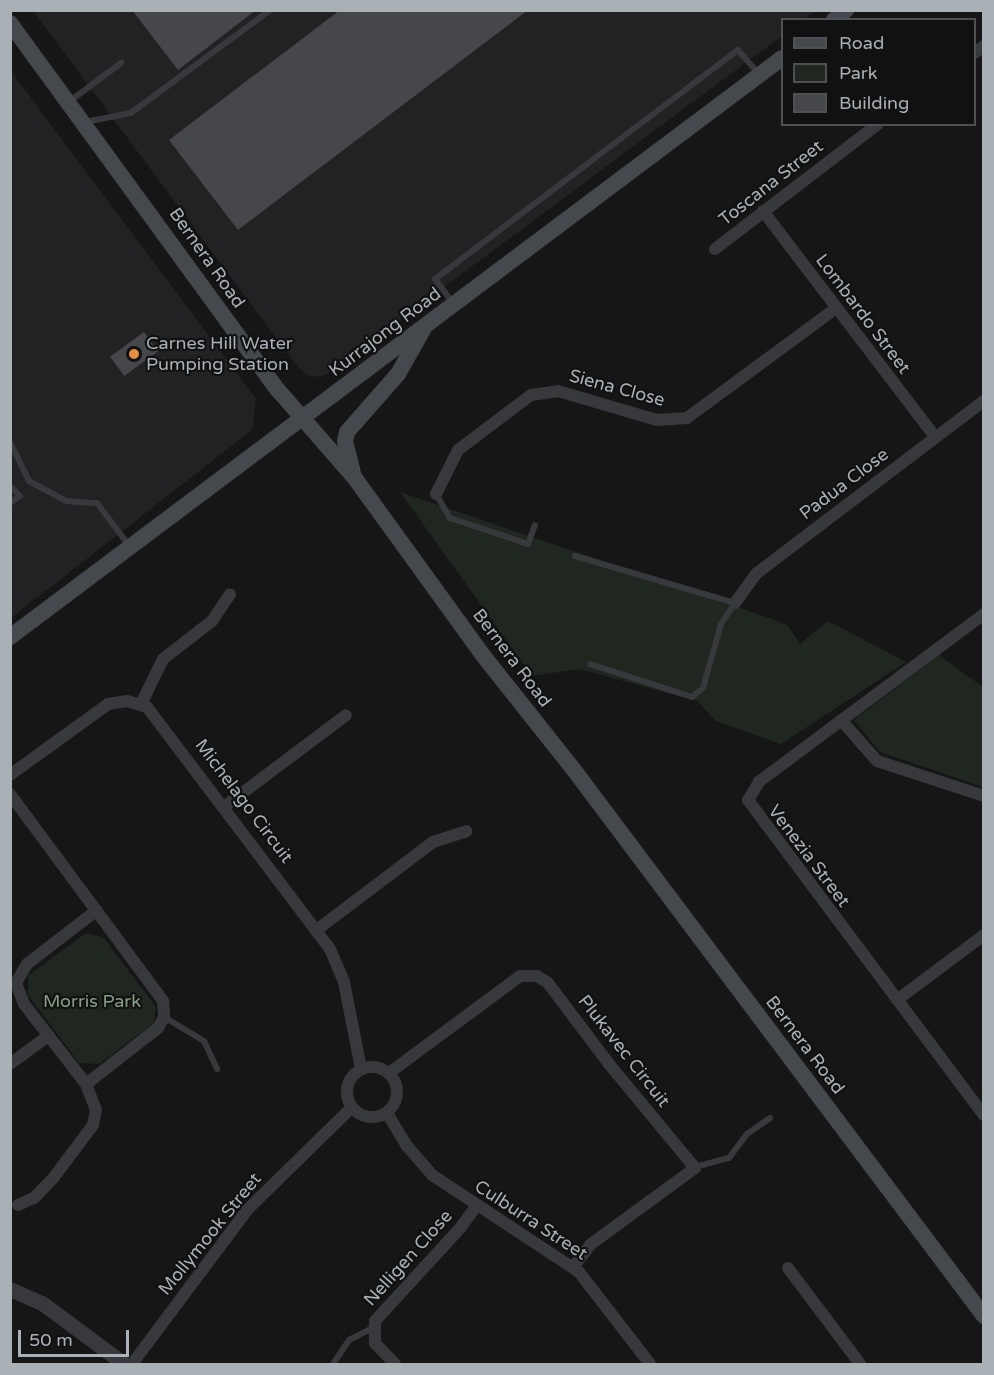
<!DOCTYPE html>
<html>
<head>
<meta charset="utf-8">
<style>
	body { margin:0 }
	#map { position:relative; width:994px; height:1375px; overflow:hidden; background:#161617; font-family:"Varela Round",sans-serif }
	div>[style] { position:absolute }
	.built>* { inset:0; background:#222224 }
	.green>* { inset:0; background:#202720 }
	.building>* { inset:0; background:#45474a; transform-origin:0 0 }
	.service>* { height:6px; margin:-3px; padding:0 3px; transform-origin:3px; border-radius:3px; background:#37393c }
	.minor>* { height:12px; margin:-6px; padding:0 6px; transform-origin:6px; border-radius:6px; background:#37393c }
	.minor>.ring { margin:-6px; padding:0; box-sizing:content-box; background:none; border:12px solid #37393c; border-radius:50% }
	.tertiary>* { height:15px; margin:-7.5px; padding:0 7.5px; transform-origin:7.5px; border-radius:7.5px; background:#37393c }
	.secondary>* { height:16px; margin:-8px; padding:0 8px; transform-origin:8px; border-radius:8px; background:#45484c }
	.dots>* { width:16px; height:16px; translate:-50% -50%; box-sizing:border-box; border:3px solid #111112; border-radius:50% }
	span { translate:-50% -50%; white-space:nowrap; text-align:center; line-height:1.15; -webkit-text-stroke:4.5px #111112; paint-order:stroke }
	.street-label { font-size:18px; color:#a9b0b6 }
	.poi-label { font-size:18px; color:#a9b0b6 }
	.left { translate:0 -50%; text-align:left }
	.park-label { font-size:18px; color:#85a081 }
	.frame { position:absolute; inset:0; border:12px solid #a9b0b6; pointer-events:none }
	.legend { position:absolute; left:781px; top:18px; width:195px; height:108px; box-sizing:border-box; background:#111112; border:2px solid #4e5154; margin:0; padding:8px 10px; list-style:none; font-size:18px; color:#a9b0b6 }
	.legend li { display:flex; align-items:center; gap:12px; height:30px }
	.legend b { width:30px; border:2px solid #4e5154 }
	.scale { position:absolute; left:18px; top:1330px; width:111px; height:27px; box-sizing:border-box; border:3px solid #a9b0b6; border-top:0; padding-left:8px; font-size:18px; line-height:21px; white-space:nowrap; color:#a9b0b6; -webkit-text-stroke:4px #111112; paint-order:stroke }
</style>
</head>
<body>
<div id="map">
	<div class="built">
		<div style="clip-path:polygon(33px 11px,816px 11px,804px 19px,782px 20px,782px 36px,327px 374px,317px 377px,307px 375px,297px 366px)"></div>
		<div style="clip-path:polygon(11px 71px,256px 399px,252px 430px,11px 618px)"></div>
	</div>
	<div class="green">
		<div style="clip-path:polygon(400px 492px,772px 619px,788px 626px,800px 644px,828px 621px,906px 662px,781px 744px,716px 721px,697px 701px,579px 669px,532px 676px)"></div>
		<div style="clip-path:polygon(939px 655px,983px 687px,983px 787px,880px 752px,854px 720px)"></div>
		<div style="clip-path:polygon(86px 933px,103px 937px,156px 1007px,154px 1023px,99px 1064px,79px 1063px,28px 995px,28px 976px)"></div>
	</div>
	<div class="building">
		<div style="clip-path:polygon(132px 10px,256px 10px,178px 70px)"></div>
		<div style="clip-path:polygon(340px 10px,528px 10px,238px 230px,169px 140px)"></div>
		<div style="left:144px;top:332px;width:24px;height:42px;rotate:54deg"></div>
	</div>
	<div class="service">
		<div style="left:70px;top:101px;width:64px;rotate:-36.7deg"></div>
		<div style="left:85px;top:122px;width:47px;rotate:-11.1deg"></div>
		<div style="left:131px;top:113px;width:173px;rotate:-36.5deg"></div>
		<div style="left:453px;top:303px;width:30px;rotate:-127deg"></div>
		<div style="left:435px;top:279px;width:380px;rotate:-37.1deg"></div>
		<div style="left:738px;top:50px;width:32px;rotate:49deg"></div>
		<div style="left:10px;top:442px;width:43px;rotate:64deg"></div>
		<div style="left:29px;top:481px;width:42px;rotate:28.4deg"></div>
		<div style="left:66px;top:501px;width:31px;rotate:4deg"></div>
		<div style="left:97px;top:503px;width:55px;rotate:53.1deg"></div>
		<div style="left:10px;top:486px;width:14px;rotate:45deg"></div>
		<div style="left:20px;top:496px;width:12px;rotate:145deg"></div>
		<div style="left:436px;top:494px;width:28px;rotate:60deg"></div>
		<div style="left:450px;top:518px;width:82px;rotate:18.4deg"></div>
		<div style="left:528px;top:544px;width:20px;rotate:-70deg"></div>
		<div style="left:575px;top:556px;width:167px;rotate:16.4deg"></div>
		<div style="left:735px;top:603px;width:25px;rotate:124deg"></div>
		<div style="left:721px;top:624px;width:66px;rotate:105.7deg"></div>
		<div style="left:703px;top:688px;width:14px;rotate:141deg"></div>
		<div style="left:692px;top:697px;width:107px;rotate:-162.1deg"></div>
		<div style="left:164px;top:1017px;width:47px;rotate:31deg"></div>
		<div style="left:204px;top:1041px;width:31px;rotate:65deg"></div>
		<div style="left:695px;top:1167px;width:35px;rotate:-15deg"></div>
		<div style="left:729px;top:1158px;width:30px;rotate:-53deg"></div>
		<div style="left:747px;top:1134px;width:28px;rotate:-35deg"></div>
		<div style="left:333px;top:1364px;width:29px;rotate:-56deg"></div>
		<div style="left:349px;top:1340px;width:27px;rotate:-27deg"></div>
	</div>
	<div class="minor">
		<div style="left:974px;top:53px;width:12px;rotate:-35deg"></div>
		<div style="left:763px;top:211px;width:284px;rotate:52.7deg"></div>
		<div style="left:715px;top:249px;width:205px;rotate:-37.5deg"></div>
		<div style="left:436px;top:494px;width:49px;rotate:-63.4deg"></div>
		<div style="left:458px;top:450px;width:91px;rotate:-37deg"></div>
		<div style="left:531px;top:395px;width:27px;rotate:-8deg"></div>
		<div style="left:558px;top:391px;width:103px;rotate:16.3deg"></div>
		<div style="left:657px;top:420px;width:30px;rotate:-4deg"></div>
		<div style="left:687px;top:418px;width:185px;rotate:-36.4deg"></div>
		<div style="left:735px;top:603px;width:37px;rotate:-54deg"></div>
		<div style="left:757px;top:573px;width:285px;rotate:-37.2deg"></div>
		<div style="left:984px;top:614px;width:281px;rotate:143.3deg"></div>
		<div style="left:759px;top:782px;width:21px;rotate:121deg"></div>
		<div style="left:748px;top:800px;width:394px;rotate:53.2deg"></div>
		<div style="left:141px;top:704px;width:50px;rotate:-63.9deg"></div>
		<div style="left:163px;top:659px;width:62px;rotate:-37.8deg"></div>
		<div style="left:212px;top:621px;width:32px;rotate:-56deg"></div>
		<div style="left:841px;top:720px;width:55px;rotate:48.7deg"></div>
		<div style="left:877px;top:761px;width:113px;rotate:18.1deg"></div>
		<div style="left:10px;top:775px;width:121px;rotate:-35.9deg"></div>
		<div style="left:108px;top:704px;width:19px;rotate:-9deg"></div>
		<div style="left:127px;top:701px;width:21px;rotate:17deg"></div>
		<div style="left:147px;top:707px;width:303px;rotate:52.9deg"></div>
		<div style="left:330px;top:949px;width:36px;rotate:67deg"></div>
		<div style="left:344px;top:982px;width:89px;rotate:78.9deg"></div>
		<div style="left:10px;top:794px;width:257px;rotate:53.5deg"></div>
		<div style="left:163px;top:1001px;width:16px;rotate:86deg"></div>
		<div style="left:164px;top:1017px;width:13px;rotate:119deg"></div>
		<div style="left:158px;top:1028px;width:91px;rotate:142.1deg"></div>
		<div style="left:225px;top:806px;width:151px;rotate:-36.9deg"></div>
		<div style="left:318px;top:929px;width:144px;rotate:-37.1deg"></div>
		<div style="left:433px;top:842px;width:35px;rotate:-18deg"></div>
		<div style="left:897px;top:1000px;width:109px;rotate:-36.8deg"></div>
		<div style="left:10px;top:1064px;width:47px;rotate:-36.4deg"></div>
		<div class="ring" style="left:347px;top:1067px;width:38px;height:38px"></div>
		<div style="left:389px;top:1073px;width:163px;rotate:-36.5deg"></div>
		<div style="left:520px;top:976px;width:17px"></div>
		<div style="left:537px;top:976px;width:13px;rotate:32deg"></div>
		<div style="left:548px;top:983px;width:101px;rotate:53deg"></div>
		<div style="left:609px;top:1064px;width:135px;rotate:50.4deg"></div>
		<div style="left:695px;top:1168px;width:129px;rotate:143.8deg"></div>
		<div style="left:591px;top:1244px;width:29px;rotate:128deg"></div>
		<div style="left:387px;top:1113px;width:39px;rotate:59deg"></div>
		<div style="left:407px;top:1146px;width:38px;rotate:49deg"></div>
		<div style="left:432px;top:1175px;width:176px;rotate:33.4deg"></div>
		<div style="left:579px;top:1272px;width:116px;rotate:52.3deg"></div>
		<div style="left:18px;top:1205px;width:17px;rotate:-24deg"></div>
		<div style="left:34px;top:1198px;width:29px;rotate:-46deg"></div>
		<div style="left:54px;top:1177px;width:65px;rotate:-53.1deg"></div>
		<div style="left:93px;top:1125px;width:15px;rotate:-79deg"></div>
		<div style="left:96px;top:1110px;width:28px;rotate:-111deg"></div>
		<div style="left:86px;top:1084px;width:101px;rotate:-127.8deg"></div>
		<div style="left:24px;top:1004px;width:22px;rotate:-111deg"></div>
		<div style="left:16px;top:983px;width:22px;rotate:-60deg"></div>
		<div style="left:27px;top:964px;width:88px;rotate:-37.6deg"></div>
		<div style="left:788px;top:1268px;width:120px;rotate:53.1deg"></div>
		<div style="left:132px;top:1364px;width:194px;rotate:-53.2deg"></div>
		<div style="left:248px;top:1209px;width:144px;rotate:-44.4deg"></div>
		<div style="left:395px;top:1364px;width:29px;rotate:-134deg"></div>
		<div style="left:375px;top:1343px;width:22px;rotate:-90deg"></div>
		<div style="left:375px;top:1321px;width:127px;rotate:-47.5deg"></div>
		<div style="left:461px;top:1227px;width:26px;rotate:-54deg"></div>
	</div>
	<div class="tertiary">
		<div style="left:10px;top:1289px;width:35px;rotate:24deg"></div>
		<div style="left:42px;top:1303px;width:102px;rotate:36.6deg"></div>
	</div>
	<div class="secondary">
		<div style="left:834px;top:20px;width:16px;rotate:-40deg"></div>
		<div style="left:10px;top:23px;width:454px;rotate:53.9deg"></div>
		<div style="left:278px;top:390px;width:116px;rotate:48.9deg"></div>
		<div style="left:354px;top:477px;width:218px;rotate:54.1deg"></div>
		<div style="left:482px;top:654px;width:153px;rotate:51.6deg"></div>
		<div style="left:577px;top:774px;width:678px;rotate:53.1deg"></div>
		<div style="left:353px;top:473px;width:33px;rotate:-104deg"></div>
		<div style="left:345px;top:441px;width:9px;rotate:-77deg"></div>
		<div style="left:347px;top:432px;width:77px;rotate:-48.7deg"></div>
		<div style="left:398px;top:374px;width:51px;rotate:-60.4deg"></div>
		<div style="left:10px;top:637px;width:965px;rotate:-36.87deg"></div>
	</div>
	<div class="dots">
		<div style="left:134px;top:354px;background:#e58d41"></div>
	</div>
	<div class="street-label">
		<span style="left:771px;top:183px;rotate:-38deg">Toscana Street</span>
		<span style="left:207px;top:258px;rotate:55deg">Bernera Road</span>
		<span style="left:863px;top:314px;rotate:53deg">Lombardo Street</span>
		<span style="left:385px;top:332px;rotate:-37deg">Kurrajong Road</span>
		<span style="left:617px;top:388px;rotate:15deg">Siena Close</span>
		<span style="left:844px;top:484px;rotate:-37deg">Padua Close</span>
		<span style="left:512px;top:658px;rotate:53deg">Bernera Road</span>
		<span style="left:244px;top:801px;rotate:53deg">Michelago Circuit</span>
		<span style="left:809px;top:856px;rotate:53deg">Venezia Street</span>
		<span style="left:805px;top:1045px;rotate:53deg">Bernera Road</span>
		<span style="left:624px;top:1051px;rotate:52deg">Plukavec Circuit</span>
		<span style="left:531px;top:1220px;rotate:33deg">Culburra Street</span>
		<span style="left:210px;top:1234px;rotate:-51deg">Mollymook Street</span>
		<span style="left:408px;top:1258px;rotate:-48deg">Nelligen Close</span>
	</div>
	<div class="poi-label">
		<span class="left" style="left:146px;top:354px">Carnes Hill Water<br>Pumping Station</span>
	</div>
	<div class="park-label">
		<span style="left:92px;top:1001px">Morris Park</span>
	</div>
	<div class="frame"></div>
	<ul class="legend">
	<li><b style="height:8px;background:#45484c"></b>Road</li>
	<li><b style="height:16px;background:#202720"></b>Park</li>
	<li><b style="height:16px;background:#45474a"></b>Building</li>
	</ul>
	<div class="scale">50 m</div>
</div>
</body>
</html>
